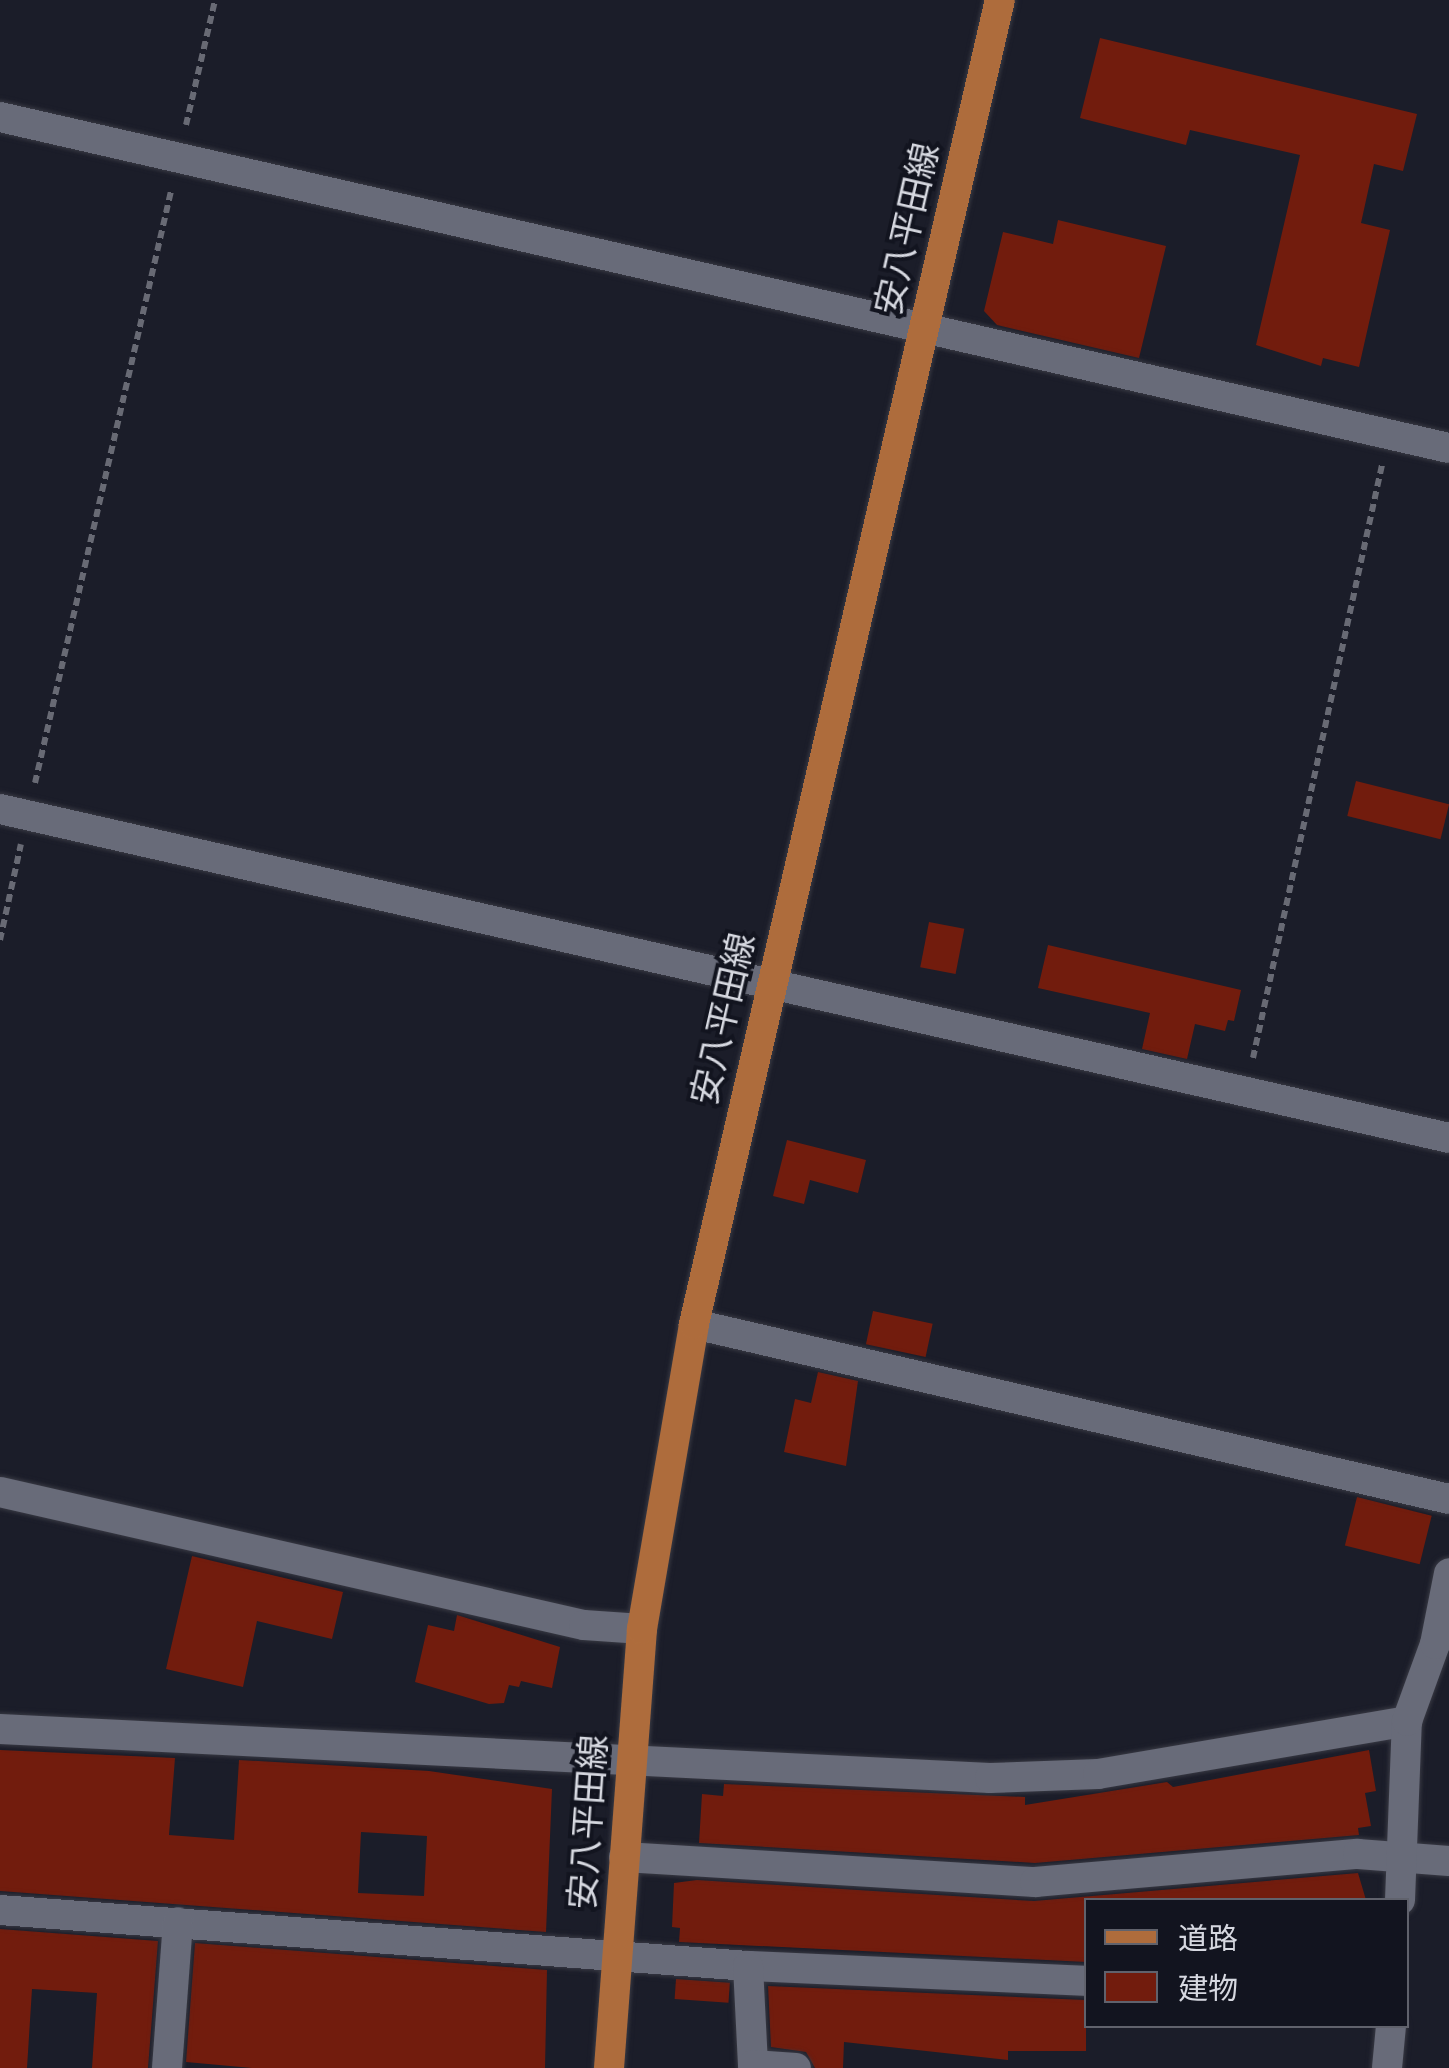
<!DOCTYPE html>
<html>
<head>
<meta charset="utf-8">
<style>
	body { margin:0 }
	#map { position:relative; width:1449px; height:2068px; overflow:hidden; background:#1b1d29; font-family:"Source Sans 3","Noto Sans JP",sans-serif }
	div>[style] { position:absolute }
	.building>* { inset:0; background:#721c0d; transform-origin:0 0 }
	.path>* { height:6px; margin-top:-3px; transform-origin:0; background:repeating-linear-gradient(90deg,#686a74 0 8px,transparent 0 13px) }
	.roads { filter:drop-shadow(0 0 2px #383943) drop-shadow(0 0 2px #383943) }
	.minor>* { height:30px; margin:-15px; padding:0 15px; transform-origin:15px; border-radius:15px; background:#686b79 }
	.major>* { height:30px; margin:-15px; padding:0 15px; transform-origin:15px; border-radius:15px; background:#ae6c3c }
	span { translate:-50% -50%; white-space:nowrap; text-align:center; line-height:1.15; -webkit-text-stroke:8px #12141f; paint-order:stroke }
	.street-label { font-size:35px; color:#d6d8e0 }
	.legend { position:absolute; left:1084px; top:1898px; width:325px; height:130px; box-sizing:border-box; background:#12141f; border:2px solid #60626c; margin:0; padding:12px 18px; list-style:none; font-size:30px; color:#d6d8e0 }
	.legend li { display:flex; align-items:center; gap:20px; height:50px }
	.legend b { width:50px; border:2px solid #60626c }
</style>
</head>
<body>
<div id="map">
	<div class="building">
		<div style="clip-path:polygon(1100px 38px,1417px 114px,1403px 171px,1374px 164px,1361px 223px,1390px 230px,1359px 367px,1323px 358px,1321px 366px,1256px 345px,1300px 155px,1190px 130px,1186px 145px,1080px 118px)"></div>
		<div style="clip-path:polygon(1058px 220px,1166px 246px,1139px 358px,997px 325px,984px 311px,1003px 232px,1053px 244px)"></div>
		<div style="left:1356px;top:781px;width:96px;height:36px;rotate:14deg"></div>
		<div style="left:929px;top:922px;width:36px;height:46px;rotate:11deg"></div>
		<div style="clip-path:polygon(1048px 945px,1241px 990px,1234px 1021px,1228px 1020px,1225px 1031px,1195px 1024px,1187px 1059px,1142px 1049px,1150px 1013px,1038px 988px)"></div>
		<div style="clip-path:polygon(787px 1140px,866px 1160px,858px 1193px,810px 1180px,804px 1204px,773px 1196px)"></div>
		<div style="left:873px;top:1311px;width:61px;height:34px;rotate:12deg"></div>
		<div style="clip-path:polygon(818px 1372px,858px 1381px,846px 1466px,784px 1452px,795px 1399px,811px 1403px)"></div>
		<div style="left:1357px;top:1497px;width:77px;height:50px;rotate:14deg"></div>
		<div style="clip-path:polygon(192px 1556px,343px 1592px,332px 1639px,257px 1621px,243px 1687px,166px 1669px)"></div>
		<div style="clip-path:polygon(457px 1615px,560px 1647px,552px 1688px,521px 1681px,519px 1687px,509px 1685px,504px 1703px,489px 1704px,415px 1682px,428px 1625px,454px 1631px)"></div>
		<div style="clip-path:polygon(evenodd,0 1750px,175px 1758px,169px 1835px,234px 1840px,239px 1760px,429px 1771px,552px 1789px,546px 1932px,0 1891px,0 1750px,361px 1832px,427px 1836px,424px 1896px,358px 1893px,361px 1832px)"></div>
		<div style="clip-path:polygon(1369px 1750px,1376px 1791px,1365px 1793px,1371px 1826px,1358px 1828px,1359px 1835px,1035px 1863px,699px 1843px,702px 1794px,723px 1796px,724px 1784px,1025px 1797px,1025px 1805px,1167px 1782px,1173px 1787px)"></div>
		<div style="clip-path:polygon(1358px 1873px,1366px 1900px,1086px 1900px,1086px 1962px,679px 1942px,680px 1928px,672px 1927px,674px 1883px,697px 1880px,1034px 1901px)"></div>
		<div style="clip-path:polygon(0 1929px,158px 1941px,148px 2068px,92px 2068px,97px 1993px,32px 1989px,27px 2068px,0 2068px)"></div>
		<div style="clip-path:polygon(195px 1943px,547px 1970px,545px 2068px,252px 2068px,186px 2062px)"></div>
		<div style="left:676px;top:1979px;width:54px;height:20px;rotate:4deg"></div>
		<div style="clip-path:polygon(768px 1986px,1086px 2000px,1086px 2051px,1008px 2051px,1008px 2060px,844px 2042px,843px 2068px,815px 2068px,806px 2052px,771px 2047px)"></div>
	</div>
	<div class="path">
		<div style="left:186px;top:125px;width:128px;rotate:-76.9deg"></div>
		<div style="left:35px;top:783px;width:607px;rotate:-77.06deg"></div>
		<div style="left:0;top:940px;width:98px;rotate:-77.7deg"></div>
		<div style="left:1253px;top:1058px;width:607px;rotate:-77.73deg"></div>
	</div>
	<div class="roads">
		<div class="minor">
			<div style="left:0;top:117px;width:1486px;rotate:12.87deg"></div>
			<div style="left:0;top:809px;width:1486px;rotate:12.79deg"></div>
			<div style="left:694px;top:1324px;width:775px;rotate:13.05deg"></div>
			<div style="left:0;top:1492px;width:599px;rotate:12.83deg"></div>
			<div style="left:584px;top:1625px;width:58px;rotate:3.9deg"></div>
			<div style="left:0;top:1729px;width:991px;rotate:2.83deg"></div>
			<div style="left:990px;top:1778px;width:108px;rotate:-2.1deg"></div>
			<div style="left:1098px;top:1774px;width:314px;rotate:-9.7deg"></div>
			<div style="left:624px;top:1857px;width:412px;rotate:3.5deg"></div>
			<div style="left:1035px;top:1882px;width:324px;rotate:-5deg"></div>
			<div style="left:1358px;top:1854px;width:91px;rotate:4.4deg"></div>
			<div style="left:1400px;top:1900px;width:179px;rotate:-87.8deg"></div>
			<div style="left:1407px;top:1721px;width:82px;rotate:-70deg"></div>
			<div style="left:1435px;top:1644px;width:72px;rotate:-78.8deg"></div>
			<div style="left:0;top:1910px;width:750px;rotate:4.28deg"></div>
			<div style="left:748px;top:1966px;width:338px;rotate:2.5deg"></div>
			<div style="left:748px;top:1966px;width:99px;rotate:87.1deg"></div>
			<div style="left:753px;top:2065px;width:43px;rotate:4deg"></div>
			<div style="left:167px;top:2068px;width:146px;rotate:-85.7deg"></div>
			<div style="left:1387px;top:2068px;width:42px;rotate:-84.6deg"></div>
		</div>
		<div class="major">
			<div style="left:609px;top:2068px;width:440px;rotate:-85.7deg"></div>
			<div style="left:642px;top:1629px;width:309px;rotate:-80.3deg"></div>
			<div style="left:694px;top:1324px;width:1359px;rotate:-76.99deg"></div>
		</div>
	</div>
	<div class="street-label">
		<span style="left:908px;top:229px;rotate:-77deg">安八平田線</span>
		<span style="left:724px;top:1019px;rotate:-77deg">安八平田線</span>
		<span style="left:589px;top:1822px;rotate:-86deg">安八平田線</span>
	</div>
	<ul class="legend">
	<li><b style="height:12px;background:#ae6c3c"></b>道路</li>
	<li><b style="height:28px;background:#721c0d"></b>建物</li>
	</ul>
</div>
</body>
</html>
